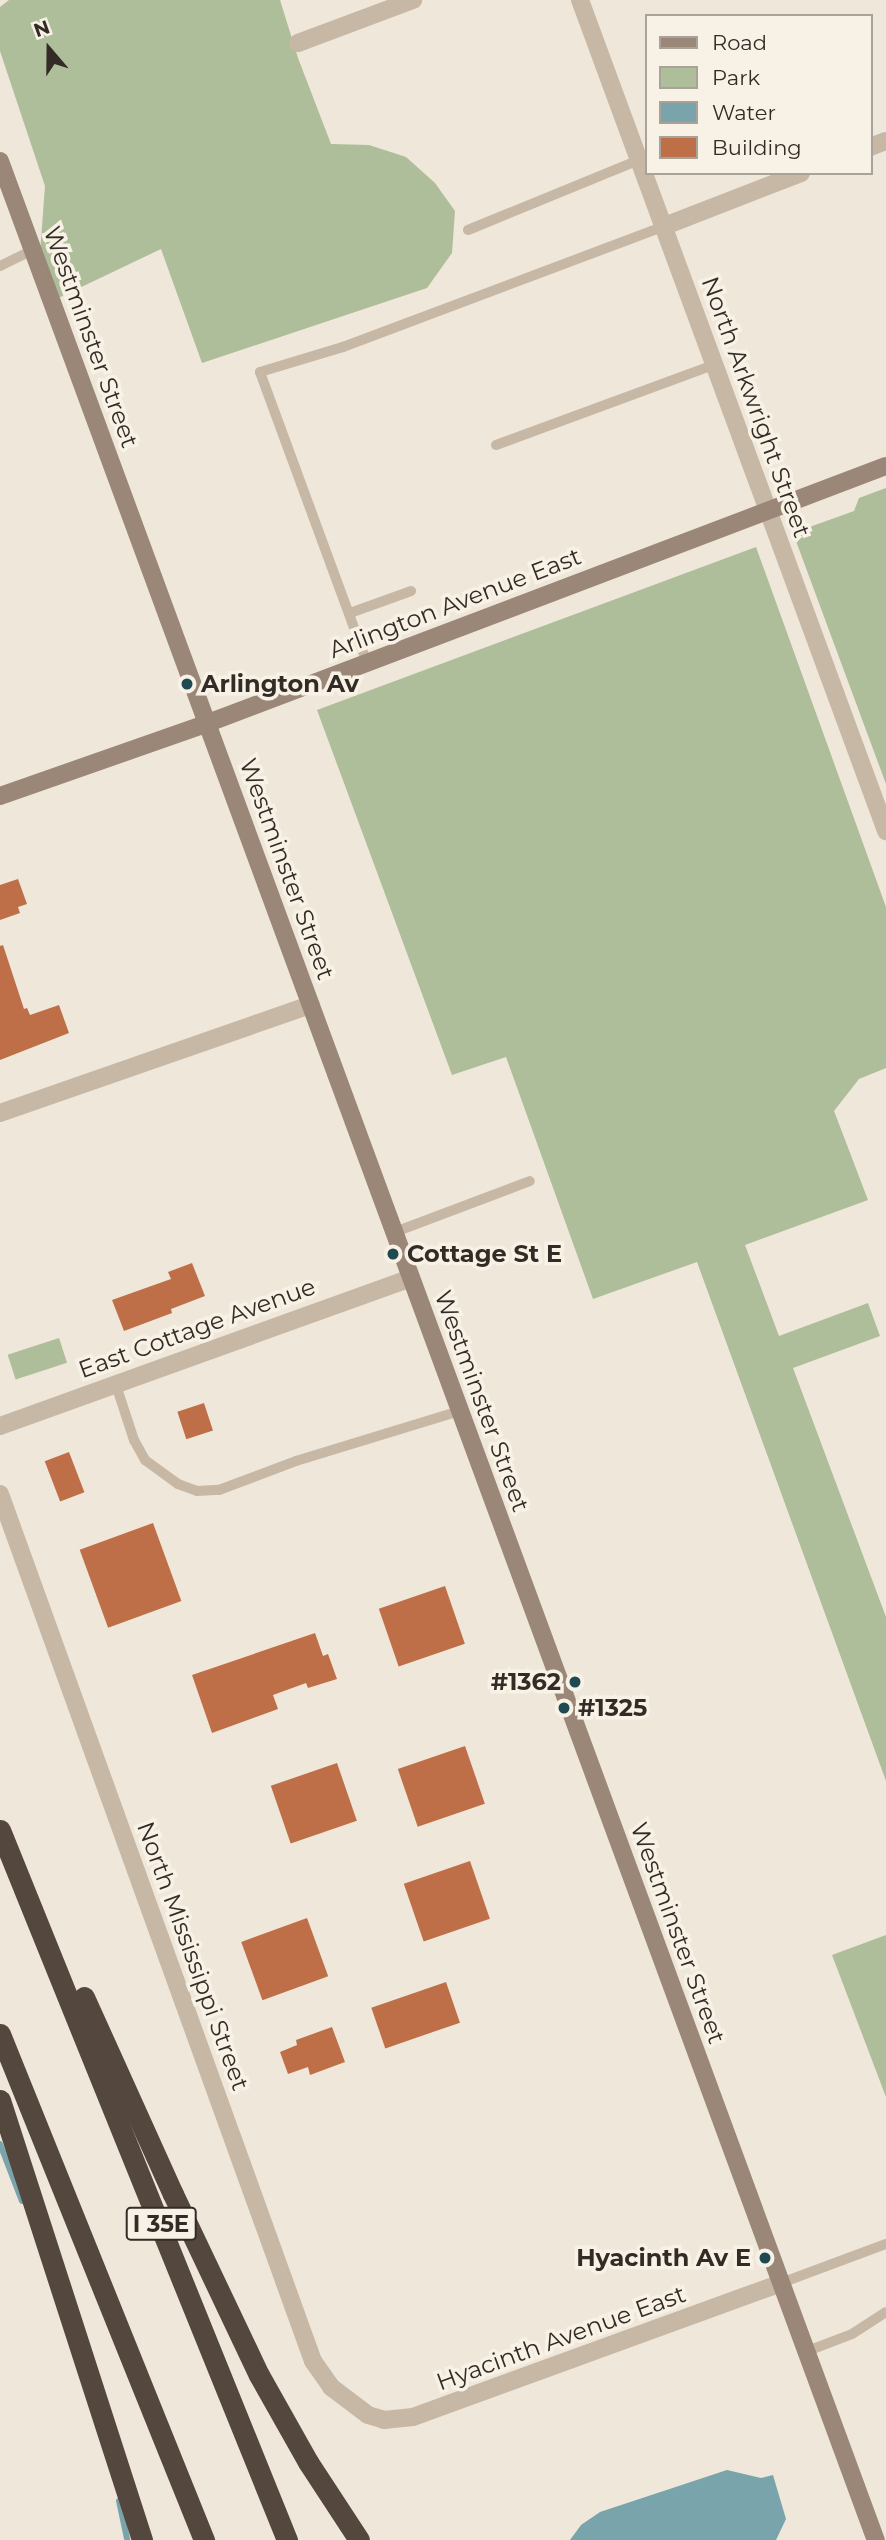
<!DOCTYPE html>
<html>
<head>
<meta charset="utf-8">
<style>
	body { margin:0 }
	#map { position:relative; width:886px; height:2540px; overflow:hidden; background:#efe7d9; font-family:Montserrat,sans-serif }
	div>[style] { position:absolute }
	.green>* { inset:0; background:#aebd9a; transform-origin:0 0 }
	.water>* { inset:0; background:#7aa4ab }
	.stream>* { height:6px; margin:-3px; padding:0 3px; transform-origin:3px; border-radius:3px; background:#7aa4ab }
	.building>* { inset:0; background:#bf6f48; transform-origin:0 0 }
	.lane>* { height:10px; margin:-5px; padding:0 5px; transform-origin:5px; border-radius:5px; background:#c7b8a6 }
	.street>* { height:18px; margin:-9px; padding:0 9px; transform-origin:9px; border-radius:9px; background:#c7b8a6 }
	.secondary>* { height:18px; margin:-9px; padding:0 9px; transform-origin:9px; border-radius:9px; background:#9a8778 }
	.highway>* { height:21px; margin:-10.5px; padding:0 10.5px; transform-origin:10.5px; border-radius:10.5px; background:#54473e }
	.dots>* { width:19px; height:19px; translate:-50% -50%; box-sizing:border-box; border:4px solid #f8f1e5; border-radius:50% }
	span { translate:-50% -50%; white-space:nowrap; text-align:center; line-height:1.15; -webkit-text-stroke:7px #f8f1e5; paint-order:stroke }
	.shield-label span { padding:2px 5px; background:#f8f1e5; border:2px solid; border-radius:5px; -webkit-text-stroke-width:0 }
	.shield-label { font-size:23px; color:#332c26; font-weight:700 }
	.street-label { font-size:24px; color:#332c26 }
	.poi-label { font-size:24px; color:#332c26; font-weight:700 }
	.left { translate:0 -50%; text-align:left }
	.right { translate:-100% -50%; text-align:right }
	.legend { position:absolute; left:645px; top:14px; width:228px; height:161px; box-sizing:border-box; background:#f8f1e5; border:2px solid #a9a299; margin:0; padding:9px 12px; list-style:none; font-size:21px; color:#332c26 }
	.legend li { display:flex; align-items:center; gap:14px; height:35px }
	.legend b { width:35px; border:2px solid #a9a299 }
	.north { position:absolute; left:14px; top:14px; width:70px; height:70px; -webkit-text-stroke:5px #f8f1e5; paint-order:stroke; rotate:340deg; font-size:19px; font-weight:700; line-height:28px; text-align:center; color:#332c26 }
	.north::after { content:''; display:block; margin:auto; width:24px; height:32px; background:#332c26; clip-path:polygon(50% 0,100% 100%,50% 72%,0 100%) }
</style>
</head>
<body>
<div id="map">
	<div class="green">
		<div style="clip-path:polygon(9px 0,280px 0,298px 58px,331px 144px,369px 145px,406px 157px,435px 183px,455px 211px,452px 253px,427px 288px,202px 363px,161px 249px,52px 301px,39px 266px,45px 186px,0 51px,0 7px)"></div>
		<div style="clip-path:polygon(886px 488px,886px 784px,793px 533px,854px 511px,859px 498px)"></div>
		<div style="clip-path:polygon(756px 547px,886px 907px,886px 1068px,859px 1079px,834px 1111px,868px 1200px,745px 1245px,779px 1336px,868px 1303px,880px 1336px,793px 1368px,886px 1617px,886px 1781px,697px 1262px,593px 1299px,506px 1057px,452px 1075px,317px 710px)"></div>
		<div style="left:59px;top:1338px;width:26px;height:54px;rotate:72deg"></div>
		<div style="clip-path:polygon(886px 1935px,886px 2097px,832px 1955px)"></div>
	</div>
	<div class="water">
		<div style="clip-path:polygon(727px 2470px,761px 2478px,773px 2475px,786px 2519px,776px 2540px,570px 2540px,581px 2525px,600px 2512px)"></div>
	</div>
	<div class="stream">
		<div style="left:0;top:2144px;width:61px;rotate:68.9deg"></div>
		<div style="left:119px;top:2501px;width:40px;rotate:78deg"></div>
	</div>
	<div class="building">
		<div style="clip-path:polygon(18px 879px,27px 904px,18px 907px,20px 913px,0 920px,0 885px)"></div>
		<div style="clip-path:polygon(3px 945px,24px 1009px,27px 1008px,30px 1015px,59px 1005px,69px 1033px,0 1060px,0 946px)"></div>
		<div style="clip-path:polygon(192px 1263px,205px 1296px,171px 1309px,172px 1313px,124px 1331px,112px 1300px,171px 1279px,168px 1272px)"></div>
		<div style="left:204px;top:1403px;width:29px;height:28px;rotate:72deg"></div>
		<div style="left:69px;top:1452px;width:43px;height:26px;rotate:69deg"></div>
		<div style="left:153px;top:1523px;width:83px;height:78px;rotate:70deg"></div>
		<div style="left:445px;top:1586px;width:61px;height:70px;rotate:71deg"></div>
		<div style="clip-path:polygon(315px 1633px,323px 1656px,328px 1654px,337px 1679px,308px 1688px,306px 1683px,273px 1695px,278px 1709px,212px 1733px,192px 1675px)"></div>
		<div style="left:465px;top:1746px;width:61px;height:71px;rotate:71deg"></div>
		<div style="left:337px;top:1763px;width:61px;height:70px;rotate:71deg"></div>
		<div style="left:470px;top:1861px;width:61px;height:70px;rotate:71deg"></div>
		<div style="left:307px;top:1918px;width:62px;height:70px;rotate:70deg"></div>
		<div style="left:446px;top:1982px;width:43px;height:79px;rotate:71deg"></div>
		<div style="clip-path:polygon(332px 2027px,345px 2062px,310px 2075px,308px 2067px,288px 2074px,280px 2052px,297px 2045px,296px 2040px)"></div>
	</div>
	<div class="lane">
		<div style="left:468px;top:230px;width:185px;rotate:-22.3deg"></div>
		<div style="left:0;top:266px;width:37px;rotate:-26deg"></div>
		<div style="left:496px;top:445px;width:232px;rotate:-20.2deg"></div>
		<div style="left:350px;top:613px;width:65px;rotate:-19.8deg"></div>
		<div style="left:367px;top:663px;width:310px;rotate:-110.2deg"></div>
		<div style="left:260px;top:372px;width:87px;rotate:-16.8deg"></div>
		<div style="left:343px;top:347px;width:341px;rotate:-20.6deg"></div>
		<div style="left:395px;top:1232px;width:144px;rotate:-20.7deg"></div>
		<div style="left:115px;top:1382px;width:61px;rotate:71.9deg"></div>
		<div style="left:134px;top:1440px;width:23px;rotate:61deg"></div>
		<div style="left:145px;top:1460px;width:41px;rotate:36deg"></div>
		<div style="left:178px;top:1484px;width:20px;rotate:20deg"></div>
		<div style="left:197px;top:1491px;width:22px;rotate:-3deg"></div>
		<div style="left:219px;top:1490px;width:82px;rotate:-20.6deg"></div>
		<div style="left:296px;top:1461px;width:171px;rotate:-17deg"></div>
		<div style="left:781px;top:2283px;width:112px;rotate:-20.4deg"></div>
		<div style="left:805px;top:2352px;width:50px;rotate:-21deg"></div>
		<div style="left:852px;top:2334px;width:40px;rotate:-32.9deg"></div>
	</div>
	<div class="street">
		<div style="left:580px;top:0;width:886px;rotate:69.78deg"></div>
		<div style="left:298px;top:43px;width:123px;rotate:-20.5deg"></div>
		<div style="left:870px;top:147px;width:17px;rotate:-21deg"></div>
		<div style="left:662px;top:227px;width:149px;rotate:-21.2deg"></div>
		<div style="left:0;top:1113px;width:329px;rotate:-19.2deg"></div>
		<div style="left:0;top:1426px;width:437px;rotate:-19.8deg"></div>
		<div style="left:0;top:1494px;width:922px;rotate:70.15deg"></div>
		<div style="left:313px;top:2361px;width:32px;rotate:55deg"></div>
		<div style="left:331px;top:2387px;width:46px;rotate:37.1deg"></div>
		<div style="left:368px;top:2415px;width:17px;rotate:17deg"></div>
		<div style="left:384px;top:2420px;width:29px;rotate:-6deg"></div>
		<div style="left:413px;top:2417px;width:392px;rotate:-20deg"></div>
	</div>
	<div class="secondary">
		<div style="left:0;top:161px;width:2535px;rotate:69.79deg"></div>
		<div style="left:0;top:796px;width:220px;rotate:-19.3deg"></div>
		<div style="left:208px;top:723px;width:725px;rotate:-20.76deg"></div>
	</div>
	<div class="highway">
		<div style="left:0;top:1830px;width:766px;rotate:67.99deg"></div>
		<div style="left:84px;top:1997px;width:216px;rotate:65.7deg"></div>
		<div style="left:173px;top:2194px;width:200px;rotate:64.6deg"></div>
		<div style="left:259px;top:2375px;width:100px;rotate:60.6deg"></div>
		<div style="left:308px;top:2462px;width:93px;rotate:56.8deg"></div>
		<div style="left:0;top:2034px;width:546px;rotate:68.04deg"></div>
		<div style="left:0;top:2100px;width:462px;rotate:72.1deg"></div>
	</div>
	<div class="dots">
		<div style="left:187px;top:684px;background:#1f4a52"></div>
		<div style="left:393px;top:1254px;background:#1f4a52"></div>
		<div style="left:575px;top:1682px;background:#1f4a52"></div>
		<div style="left:564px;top:1708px;background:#1f4a52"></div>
		<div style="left:765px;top:2258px;background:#1f4a52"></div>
	</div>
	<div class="shield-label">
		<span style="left:161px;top:2224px">I 35E</span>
	</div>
	<div class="street-label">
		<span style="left:91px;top:337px;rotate:70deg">Westminster Street</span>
		<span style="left:756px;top:407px;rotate:70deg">North Arkwright Street</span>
		<span style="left:455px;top:603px;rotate:-21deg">Arlington Avenue East</span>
		<span style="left:287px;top:869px;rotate:70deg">Westminster Street</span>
		<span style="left:197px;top:1328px;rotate:-20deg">East Cottage Avenue</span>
		<span style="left:482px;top:1401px;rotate:70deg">Westminster Street</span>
		<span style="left:678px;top:1933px;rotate:70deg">Westminster Street</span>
		<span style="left:193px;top:1956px;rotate:70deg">North Mississippi Street</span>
		<span style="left:561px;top:2338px;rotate:-20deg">Hyacinth Avenue East</span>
	</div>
	<div class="poi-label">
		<span class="left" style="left:201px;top:684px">Arlington Av</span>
		<span class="left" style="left:407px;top:1254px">Cottage St E</span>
		<span class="right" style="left:561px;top:1682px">#1362</span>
		<span class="left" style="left:578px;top:1708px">#1325</span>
		<span class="right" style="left:751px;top:2258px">Hyacinth Av E</span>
	</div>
	<ul class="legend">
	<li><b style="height:9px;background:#9a8778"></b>Road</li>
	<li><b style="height:19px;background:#aebd9a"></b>Park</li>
	<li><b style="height:19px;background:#7aa4ab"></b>Water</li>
	<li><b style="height:19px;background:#bf6f48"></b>Building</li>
	</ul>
	<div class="north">N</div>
</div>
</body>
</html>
